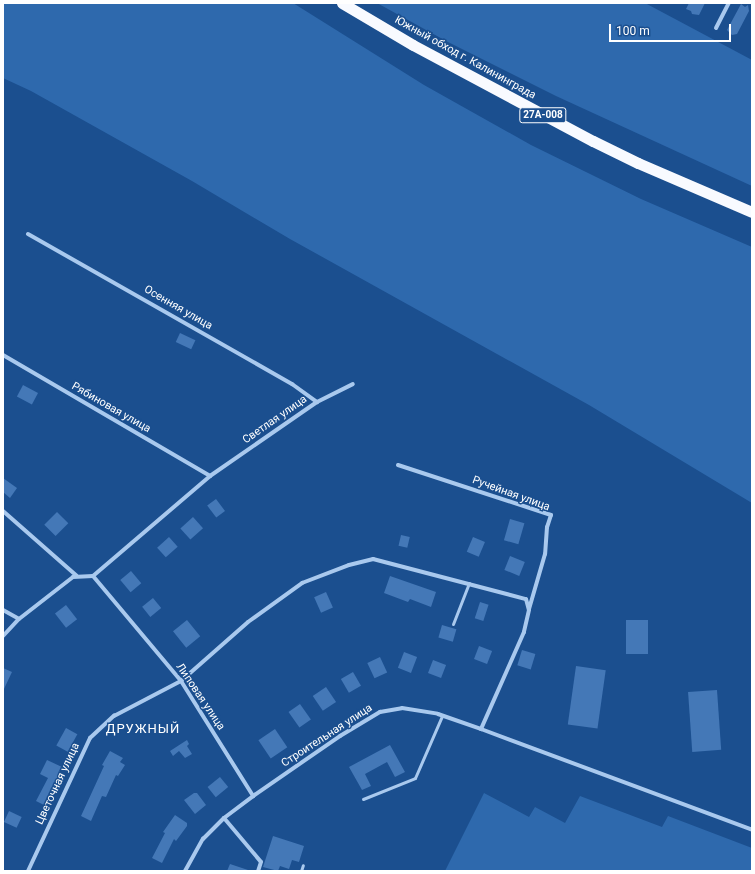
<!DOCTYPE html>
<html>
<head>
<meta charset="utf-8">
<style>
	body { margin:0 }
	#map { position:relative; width:755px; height:874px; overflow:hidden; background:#1b4f8f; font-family:Roboto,sans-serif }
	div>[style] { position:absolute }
	.green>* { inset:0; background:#2e69ad }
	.building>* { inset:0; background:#4478b7; transform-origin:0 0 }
	.service>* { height:3px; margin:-1.5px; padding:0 1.5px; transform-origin:1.5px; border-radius:1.5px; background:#a9c9ee }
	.minor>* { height:4px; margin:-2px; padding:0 2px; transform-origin:2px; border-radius:2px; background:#a9c9ee }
	.trunk>* { height:11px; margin:-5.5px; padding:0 5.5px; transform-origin:5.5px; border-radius:5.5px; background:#f8faff }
	span { translate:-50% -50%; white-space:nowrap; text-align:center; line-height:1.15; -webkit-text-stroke:3px #1b4f8f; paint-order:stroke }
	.shield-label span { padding:1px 3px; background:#1b4f8f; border:1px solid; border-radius:3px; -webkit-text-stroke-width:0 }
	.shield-label { font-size:10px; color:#fff; font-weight:700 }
	.street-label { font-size:11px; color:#fff }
	.quarter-label { font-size:13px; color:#fff; letter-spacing:1px }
	.frame { position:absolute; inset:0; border:4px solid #fff; pointer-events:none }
	.scale { position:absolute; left:609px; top:24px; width:122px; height:18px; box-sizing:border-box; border:2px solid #fff; border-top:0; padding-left:5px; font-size:12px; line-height:14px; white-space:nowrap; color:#fff; -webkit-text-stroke:3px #1b4f8f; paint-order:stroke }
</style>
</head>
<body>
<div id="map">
	<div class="green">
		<div style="clip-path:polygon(3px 3px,293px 3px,424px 85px,531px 145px,641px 199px,752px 247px,752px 503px,589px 405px,290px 239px,192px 181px,31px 91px,3px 78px)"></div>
		<div style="clip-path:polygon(377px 3px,645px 3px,752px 60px,752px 186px,556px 96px,448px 42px)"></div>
		<div style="clip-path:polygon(484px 793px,529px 817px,535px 807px,565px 823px,580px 796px,662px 827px,668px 816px,752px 848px,752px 871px,445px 871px)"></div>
	</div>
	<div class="building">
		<div style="clip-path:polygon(689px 3px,705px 3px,699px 15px,692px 14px,691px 11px,686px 9px)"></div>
		<div style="clip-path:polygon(741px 4px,745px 7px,748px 5px,749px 11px,737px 34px,732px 35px,727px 30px)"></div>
		<div style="left:180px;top:333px;width:17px;height:10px;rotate:25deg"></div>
		<div style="left:23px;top:385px;width:17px;height:13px;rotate:28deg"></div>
		<div style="clip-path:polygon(3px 478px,17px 488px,10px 498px,3px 492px)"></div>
		<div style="left:216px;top:499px;width:15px;height:11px;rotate:53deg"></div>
		<div style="left:57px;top:512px;width:16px;height:18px;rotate:45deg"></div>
		<div style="left:193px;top:517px;width:15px;height:17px;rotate:48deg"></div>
		<div style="left:510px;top:519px;width:15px;height:22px;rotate:16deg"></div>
		<div style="left:401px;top:535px;width:9px;height:11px;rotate:13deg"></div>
		<div style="left:169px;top:537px;width:13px;height:16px;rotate:48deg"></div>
		<div style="left:473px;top:537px;width:13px;height:16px;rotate:23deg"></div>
		<div style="left:510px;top:556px;width:16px;height:15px;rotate:22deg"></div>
		<div style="left:131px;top:571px;width:16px;height:14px;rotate:50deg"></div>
		<div style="clip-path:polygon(390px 576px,436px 592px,431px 607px,410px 599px,408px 602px,384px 593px)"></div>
		<div style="left:326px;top:592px;width:17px;height:13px;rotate:66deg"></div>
		<div style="left:153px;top:598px;width:13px;height:14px;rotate:51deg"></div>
		<div style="left:480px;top:602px;width:9px;height:17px;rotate:18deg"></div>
		<div style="left:66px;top:605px;width:18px;height:14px;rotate:52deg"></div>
		<div style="left:187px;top:620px;width:21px;height:18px;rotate:51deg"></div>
		<div style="left:626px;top:620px;width:22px;height:34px"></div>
		<div style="left:442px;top:625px;width:15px;height:13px;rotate:16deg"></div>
		<div style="left:479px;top:646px;width:14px;height:14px;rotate:21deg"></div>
		<div style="left:522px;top:650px;width:14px;height:16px;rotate:17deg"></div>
		<div style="left:404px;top:652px;width:14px;height:17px;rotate:21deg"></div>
		<div style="left:380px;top:657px;width:17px;height:14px;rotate:65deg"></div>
		<div style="left:433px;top:660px;width:14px;height:14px;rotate:21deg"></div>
		<div style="left:576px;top:666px;width:30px;height:59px;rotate:8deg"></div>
		<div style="clip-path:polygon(3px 668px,12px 672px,3px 691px)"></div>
		<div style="left:353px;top:672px;width:16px;height:14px;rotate:60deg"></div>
		<div style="left:326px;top:687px;width:18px;height:16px;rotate:56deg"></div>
		<div style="left:717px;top:690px;width:60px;height:29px;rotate:86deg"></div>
		<div style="left:300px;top:704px;width:19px;height:14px;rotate:55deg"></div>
		<div style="left:66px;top:728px;width:13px;height:20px;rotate:29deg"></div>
		<div style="left:275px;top:729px;width:22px;height:20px;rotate:56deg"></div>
		<div style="clip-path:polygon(187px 740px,189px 744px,187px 746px,192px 754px,185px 758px,179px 751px,173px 756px,170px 751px)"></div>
		<div style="clip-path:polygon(390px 745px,405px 772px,395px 777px,387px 762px,365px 774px,371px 786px,362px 790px,349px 767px)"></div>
		<div style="clip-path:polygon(110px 751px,123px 758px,120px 762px,125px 765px,118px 776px,116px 775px,106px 797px,102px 796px,91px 821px,81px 816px,104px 766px,102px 765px)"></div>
		<div style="clip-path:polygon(47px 760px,62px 767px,44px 805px,36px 801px,48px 778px,40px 774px)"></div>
		<div style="left:220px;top:777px;width:13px;height:16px;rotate:51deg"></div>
		<div style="clip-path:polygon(194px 793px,197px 793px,206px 805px,195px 814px,184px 800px)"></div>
		<div style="left:9px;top:811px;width:14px;height:12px;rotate:25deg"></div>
		<div style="clip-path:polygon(175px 815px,187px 823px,187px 826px,176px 841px,174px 839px,162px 863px,152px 858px,165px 833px,163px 832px)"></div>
		<div style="clip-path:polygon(273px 836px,304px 846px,299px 862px,292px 860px,289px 869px,280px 866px,278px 871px,263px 867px)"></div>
		<div style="clip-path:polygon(230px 864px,248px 870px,248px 871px,227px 871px)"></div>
	</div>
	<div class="service">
		<div style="left:453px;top:624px;width:44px;rotate:-68.7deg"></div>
		<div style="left:363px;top:799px;width:56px;rotate:-22deg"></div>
		<div style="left:415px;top:778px;width:68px;rotate:-66.5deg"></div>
		<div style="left:301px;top:871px;width:6px;rotate:-72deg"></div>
	</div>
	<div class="minor">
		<div style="left:716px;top:28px;width:28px;rotate:-63deg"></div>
		<div style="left:28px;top:234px;width:304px;rotate:29.6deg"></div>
		<div style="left:292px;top:384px;width:31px;rotate:36deg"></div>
		<div style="left:3px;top:355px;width:240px;rotate:30.3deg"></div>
		<div style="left:398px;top:465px;width:161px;rotate:18.1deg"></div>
		<div style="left:551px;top:515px;width:13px;rotate:108deg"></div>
		<div style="left:547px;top:527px;width:27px;rotate:94deg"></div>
		<div style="left:545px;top:554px;width:57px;rotate:106.2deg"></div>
		<div style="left:3px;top:511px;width:98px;rotate:41.3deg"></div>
		<div style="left:93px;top:576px;width:154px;rotate:-40.5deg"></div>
		<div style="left:210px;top:476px;width:130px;rotate:-34.7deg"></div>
		<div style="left:317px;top:402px;width:40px;rotate:-26.6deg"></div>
		<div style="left:93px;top:576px;width:137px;rotate:50deg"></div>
		<div style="left:181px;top:681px;width:136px;rotate:57.9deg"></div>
		<div style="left:3px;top:610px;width:18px;rotate:29deg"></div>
		<div style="left:3px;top:636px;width:23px;rotate:-47deg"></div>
		<div style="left:19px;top:619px;width:68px;rotate:-37.9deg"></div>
		<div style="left:73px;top:577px;width:20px;rotate:-3deg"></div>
		<div style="left:224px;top:818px;width:57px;rotate:49.9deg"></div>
		<div style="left:261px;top:862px;width:9px;rotate:108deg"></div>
		<div style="left:28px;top:871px;width:147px;rotate:-65deg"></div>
		<div style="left:90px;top:738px;width:33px;rotate:-43deg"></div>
		<div style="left:114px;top:716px;width:76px;rotate:-27.6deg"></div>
		<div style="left:181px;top:681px;width:89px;rotate:-41.4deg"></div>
		<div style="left:248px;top:622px;width:67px;rotate:-35.8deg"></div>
		<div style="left:302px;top:583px;width:50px;rotate:-21deg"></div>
		<div style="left:349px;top:565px;width:25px;rotate:-14deg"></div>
		<div style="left:373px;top:559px;width:158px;rotate:14.7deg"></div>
		<div style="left:526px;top:599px;width:11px;rotate:75deg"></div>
		<div style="left:529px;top:610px;width:23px;rotate:103deg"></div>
		<div style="left:524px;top:632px;width:106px;rotate:113.9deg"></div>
		<div style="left:185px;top:871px;width:37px;rotate:-61deg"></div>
		<div style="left:203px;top:839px;width:30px;rotate:-45deg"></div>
		<div style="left:224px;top:818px;width:36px;rotate:-37deg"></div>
		<div style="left:253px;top:796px;width:106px;rotate:-34.6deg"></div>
		<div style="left:340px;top:736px;width:47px;rotate:-31deg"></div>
		<div style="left:380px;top:712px;width:22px;rotate:-10deg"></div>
		<div style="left:402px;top:708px;width:36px;rotate:9deg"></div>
		<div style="left:438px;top:714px;width:46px;rotate:19.2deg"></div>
		<div style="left:481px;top:729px;width:289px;rotate:20.4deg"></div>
	</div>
	<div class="trunk">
		<div style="left:342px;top:3px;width:82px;rotate:30.6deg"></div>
		<div style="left:413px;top:45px;width:204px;rotate:28.1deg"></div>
		<div style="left:593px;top:141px;width:50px;rotate:26.1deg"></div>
		<div style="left:638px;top:163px;width:124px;rotate:23.3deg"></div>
	</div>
	<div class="shield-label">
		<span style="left:543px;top:115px">27А-008</span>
	</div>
	<div class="street-label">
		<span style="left:465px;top:58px;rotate:29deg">Южный обход г. Калининграда</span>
		<span style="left:178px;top:308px;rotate:30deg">Осенняя улица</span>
		<span style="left:111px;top:408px;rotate:30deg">Рябиновая улица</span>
		<span style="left:275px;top:420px;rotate:-35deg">Светлая улица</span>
		<span style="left:511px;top:494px;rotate:20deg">Ручейная улица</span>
		<span style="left:200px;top:697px;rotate:56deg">Липовая улица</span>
		<span style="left:327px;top:736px;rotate:-33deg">Строительная улица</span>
		<span style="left:58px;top:784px;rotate:-65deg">Цветочная улица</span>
	</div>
	<div class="quarter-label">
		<span style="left:143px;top:729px">ДРУЖНЫЙ</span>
	</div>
	<div class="frame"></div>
	<div class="scale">100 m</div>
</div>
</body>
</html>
